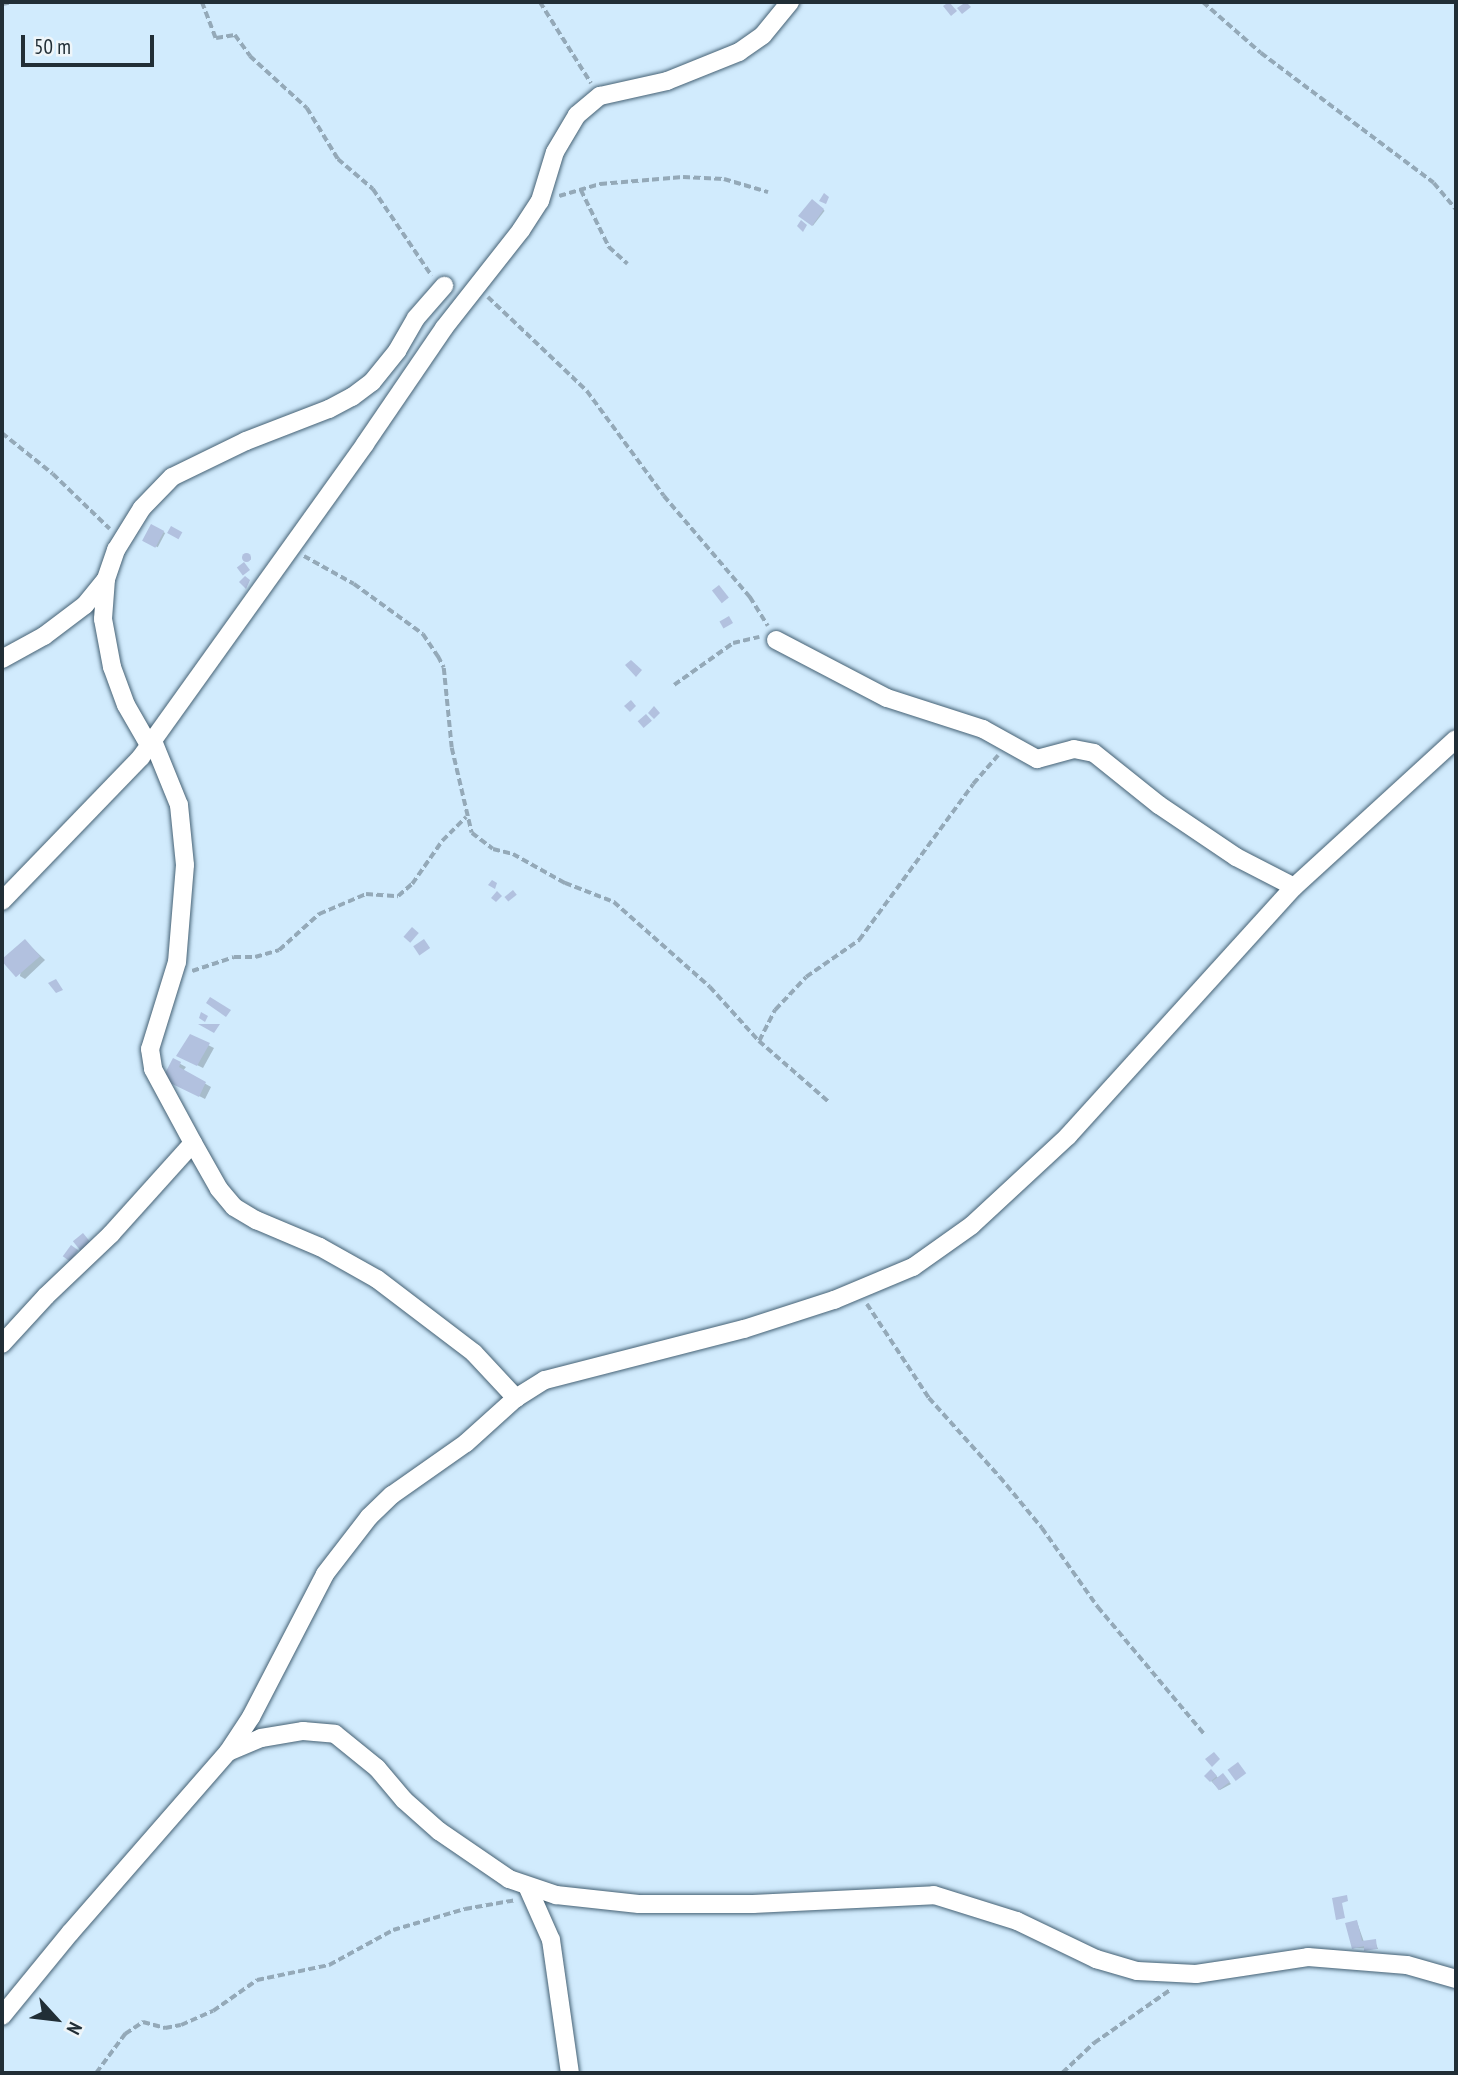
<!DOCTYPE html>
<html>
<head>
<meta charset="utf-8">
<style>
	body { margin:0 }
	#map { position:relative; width:1458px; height:2075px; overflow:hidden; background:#d1ebfd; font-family:"PT Sans Narrow",sans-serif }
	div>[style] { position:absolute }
	.shadow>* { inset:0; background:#0003; transform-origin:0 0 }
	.building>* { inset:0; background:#b2c1df; transform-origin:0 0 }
	.round { border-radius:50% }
	.path>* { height:3.5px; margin-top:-1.75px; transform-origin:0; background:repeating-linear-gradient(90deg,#94a9b8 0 7px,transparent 0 10.5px) }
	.roads { filter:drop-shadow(0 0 2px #456174) drop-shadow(0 0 2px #456174) }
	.street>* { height:18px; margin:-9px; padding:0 9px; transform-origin:9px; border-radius:9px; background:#fff }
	span { translate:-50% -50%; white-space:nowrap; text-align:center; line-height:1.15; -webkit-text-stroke:6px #eef5f9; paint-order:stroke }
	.frame { position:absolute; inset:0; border:4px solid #212e36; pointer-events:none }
	.north { position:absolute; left:21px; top:1984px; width:70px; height:70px; -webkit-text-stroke:5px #eef5f9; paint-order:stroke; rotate:117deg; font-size:19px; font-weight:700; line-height:28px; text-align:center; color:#212e36 }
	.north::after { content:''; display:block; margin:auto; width:24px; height:32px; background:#212e36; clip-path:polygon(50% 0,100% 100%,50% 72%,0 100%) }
	.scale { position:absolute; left:21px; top:35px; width:133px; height:32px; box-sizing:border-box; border:4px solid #212e36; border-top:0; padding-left:9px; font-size:21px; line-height:24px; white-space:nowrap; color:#212e36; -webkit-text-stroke:5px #eef5f9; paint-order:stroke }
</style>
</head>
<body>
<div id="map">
	<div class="shadow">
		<div style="left:812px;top:201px;width:16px;height:19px;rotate:38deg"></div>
		<div style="left:152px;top:526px;width:15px;height:16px;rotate:28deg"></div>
		<div style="left:244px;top:556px;width:7px;height:3px;rotate:8deg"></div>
		<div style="clip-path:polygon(25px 941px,45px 960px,25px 979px,20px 976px)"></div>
		<div style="clip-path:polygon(190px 1036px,214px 1048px,203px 1068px,183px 1058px)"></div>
		<div style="clip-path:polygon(173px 1060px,186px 1067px,183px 1071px,211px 1087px,205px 1099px,164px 1078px)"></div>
		<div style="clip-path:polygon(1213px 1772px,1219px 1779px,1225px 1777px,1231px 1784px,1220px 1790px,1211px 1781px)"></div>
		<div style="clip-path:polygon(1357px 1922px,1364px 1942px,1375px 1941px,1378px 1949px,1354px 1948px)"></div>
	</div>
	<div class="building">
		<div style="clip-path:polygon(949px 2px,957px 11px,951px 16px,943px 6px)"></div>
		<div style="clip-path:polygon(966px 2px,971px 7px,962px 14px,957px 8px)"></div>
		<div style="clip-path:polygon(824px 193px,829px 197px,826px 204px,819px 201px)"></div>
		<div style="clip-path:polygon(812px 199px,824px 209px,812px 226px,798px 216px)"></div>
		<div style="clip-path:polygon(801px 220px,807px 225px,803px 232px,797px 226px)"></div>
		<div style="left:151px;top:524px;width:15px;height:19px;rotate:28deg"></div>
		<div style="left:171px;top:526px;width:13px;height:8px;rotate:29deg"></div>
		<div class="round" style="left:241.5px;top:552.5px;width:9px;height:9px"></div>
		<div style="left:244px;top:562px;width:10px;height:9px;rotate:53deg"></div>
		<div style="clip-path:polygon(245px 576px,250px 580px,246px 589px,239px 582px)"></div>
		<div style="left:719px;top:585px;width:16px;height:9px;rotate:52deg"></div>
		<div style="left:729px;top:616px;width:8px;height:11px;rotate:60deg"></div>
		<div style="clip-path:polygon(631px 660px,642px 670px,636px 677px,625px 665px)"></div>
		<div style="clip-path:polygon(631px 700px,636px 706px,630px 712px,624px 706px)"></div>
		<div style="clip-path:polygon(654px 706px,660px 713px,654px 719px,648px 713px)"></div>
		<div style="left:646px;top:714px;width:9px;height:11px;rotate:49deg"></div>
		<div style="clip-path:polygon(492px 880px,497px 883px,495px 889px,488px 885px)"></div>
		<div style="left:513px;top:890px;width:6px;height:11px;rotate:51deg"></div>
		<div style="clip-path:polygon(497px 891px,502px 896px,496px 902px,491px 898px)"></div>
		<div style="left:412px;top:927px;width:9px;height:13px;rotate:41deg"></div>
		<div style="left:25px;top:939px;width:23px;height:32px;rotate:49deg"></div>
		<div style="left:424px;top:939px;width:11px;height:13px;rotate:56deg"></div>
		<div style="clip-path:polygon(56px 979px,63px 990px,56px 993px,48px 983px)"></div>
		<div style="clip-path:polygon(210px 997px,231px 1010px,226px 1017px,206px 1003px)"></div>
		<div style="clip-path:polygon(201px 1012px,208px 1016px,205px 1022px,199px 1018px)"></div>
		<div style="clip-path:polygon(198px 1024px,220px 1024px,214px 1033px)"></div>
		<div style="clip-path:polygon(190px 1034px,210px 1043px,197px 1066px,176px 1056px)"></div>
		<div style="clip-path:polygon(173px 1058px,181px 1062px,179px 1067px,206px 1082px,199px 1097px,162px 1079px)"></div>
		<div style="left:83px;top:1233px;width:13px;height:13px;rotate:51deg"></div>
		<div style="left:71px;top:1245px;width:9px;height:14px;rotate:36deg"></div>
		<div style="clip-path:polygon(1214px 1752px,1220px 1759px,1212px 1767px,1205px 1759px)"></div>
		<div style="left:1238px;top:1762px;width:14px;height:13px;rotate:54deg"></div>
		<div style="clip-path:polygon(1211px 1769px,1217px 1776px,1210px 1782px,1204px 1776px)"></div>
		<div style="left:1223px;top:1773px;width:11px;height:14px;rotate:52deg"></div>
		<div style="clip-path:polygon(1347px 1895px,1348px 1901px,1342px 1903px,1345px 1918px,1336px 1920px,1332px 1898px)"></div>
		<div style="clip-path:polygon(1357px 1920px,1362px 1941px,1376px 1939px,1377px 1949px,1364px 1951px,1364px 1946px,1352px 1949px,1345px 1923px)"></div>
	</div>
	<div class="path">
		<div style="left:202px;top:2px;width:39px;rotate:69deg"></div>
		<div style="left:216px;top:38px;width:19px;rotate:-9deg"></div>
		<div style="left:235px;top:35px;width:26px;rotate:54deg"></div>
		<div style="left:250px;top:56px;width:77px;rotate:42.4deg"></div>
		<div style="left:307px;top:108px;width:60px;rotate:58.7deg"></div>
		<div style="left:338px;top:159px;width:46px;rotate:40.6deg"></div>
		<div style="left:373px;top:189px;width:105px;rotate:55.9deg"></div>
		<div style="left:540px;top:2px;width:96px;rotate:57.8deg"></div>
		<div style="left:1203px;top:2px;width:77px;rotate:41.3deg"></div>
		<div style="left:1261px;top:53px;width:216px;rotate:36.9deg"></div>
		<div style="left:1434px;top:183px;width:34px;rotate:50deg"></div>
		<div style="left:2px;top:4px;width:11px;rotate:-10deg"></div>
		<div style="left:581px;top:190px;width:64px;rotate:63.8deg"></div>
		<div style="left:609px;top:247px;width:25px;rotate:42deg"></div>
		<div style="left:559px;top:196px;width:43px;rotate:-16.3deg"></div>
		<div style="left:600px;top:184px;width:83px;rotate:-4.8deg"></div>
		<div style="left:683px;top:177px;width:41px;rotate:2.8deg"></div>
		<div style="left:724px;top:179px;width:46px;rotate:16.5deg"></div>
		<div style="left:488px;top:297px;width:137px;rotate:43.5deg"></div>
		<div style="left:587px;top:391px;width:130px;rotate:53.7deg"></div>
		<div style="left:664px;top:496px;width:133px;rotate:49.6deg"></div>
		<div style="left:750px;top:597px;width:34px;rotate:58deg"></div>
		<div style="left:2px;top:433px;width:65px;rotate:38.8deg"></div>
		<div style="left:53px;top:474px;width:79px;rotate:44deg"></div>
		<div style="left:304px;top:556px;width:57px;rotate:29.2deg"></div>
		<div style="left:354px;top:584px;width:85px;rotate:35.9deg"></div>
		<div style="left:423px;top:634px;width:27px;rotate:56deg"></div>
		<div style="left:438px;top:656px;width:13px;rotate:63deg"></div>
		<div style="left:444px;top:668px;width:80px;rotate:84.3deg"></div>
		<div style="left:452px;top:748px;width:87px;rotate:76.8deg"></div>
		<div style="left:472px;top:833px;width:26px;rotate:37deg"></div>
		<div style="left:493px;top:849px;width:21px;rotate:14deg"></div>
		<div style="left:513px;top:854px;width:60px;rotate:29.1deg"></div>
		<div style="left:565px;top:883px;width:53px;rotate:21.2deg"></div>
		<div style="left:614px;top:902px;width:128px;rotate:41.5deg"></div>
		<div style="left:710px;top:987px;width:73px;rotate:47.8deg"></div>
		<div style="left:759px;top:1041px;width:94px;rotate:41.1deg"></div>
		<div style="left:674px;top:685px;width:72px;rotate:-35.4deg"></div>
		<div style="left:733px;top:643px;width:27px;rotate:-13deg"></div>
		<div style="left:192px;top:971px;width:44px;rotate:-18.4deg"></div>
		<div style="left:234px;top:957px;width:21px"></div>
		<div style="left:255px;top:957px;width:25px;rotate:-16deg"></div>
		<div style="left:279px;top:950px;width:54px;rotate:-42deg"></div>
		<div style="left:319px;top:914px;width:51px;rotate:-23.1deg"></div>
		<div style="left:366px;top:894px;width:32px;rotate:4deg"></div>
		<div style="left:398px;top:896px;width:18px;rotate:-41deg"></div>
		<div style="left:412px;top:884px;width:52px;rotate:-55.1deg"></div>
		<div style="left:442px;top:841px;width:34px;rotate:-45deg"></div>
		<div style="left:759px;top:1041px;width:35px;rotate:-63deg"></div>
		<div style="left:775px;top:1010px;width:45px;rotate:-46.8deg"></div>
		<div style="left:806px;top:977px;width:65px;rotate:-34.9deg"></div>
		<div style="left:859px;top:940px;width:193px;rotate:-53.8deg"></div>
		<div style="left:973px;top:784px;width:38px;rotate:-49deg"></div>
		<div style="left:867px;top:1304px;width:113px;rotate:56.6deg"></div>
		<div style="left:929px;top:1398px;width:106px;rotate:48.1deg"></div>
		<div style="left:1000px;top:1477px;width:66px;rotate:50.5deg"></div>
		<div style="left:1042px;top:1528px;width:97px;rotate:54.7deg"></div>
		<div style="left:1098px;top:1607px;width:167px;rotate:50.1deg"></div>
		<div style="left:96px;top:2073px;width:49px;rotate:-53.4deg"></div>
		<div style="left:125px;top:2034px;width:22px;rotate:-34deg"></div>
		<div style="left:143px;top:2022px;width:23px;rotate:15deg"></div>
		<div style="left:165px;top:2028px;width:16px;rotate:-11deg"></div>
		<div style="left:181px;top:2025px;width:35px;rotate:-24deg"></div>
		<div style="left:213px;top:2011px;width:54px;rotate:-35.2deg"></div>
		<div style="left:257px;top:1980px;width:74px;rotate:-11.8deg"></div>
		<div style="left:329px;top:1965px;width:73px;rotate:-28.7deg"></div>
		<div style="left:393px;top:1930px;width:75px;rotate:-16.3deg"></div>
		<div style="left:465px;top:1909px;width:52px;rotate:-10deg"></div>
		<div style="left:1062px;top:2073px;width:44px;rotate:-43.2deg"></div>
		<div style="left:1094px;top:2043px;width:93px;rotate:-34.9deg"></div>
	</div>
	<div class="roads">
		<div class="street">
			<div style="left:106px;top:579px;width:40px;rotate:94.3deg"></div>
			<div style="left:103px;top:619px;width:49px;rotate:79.4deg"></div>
			<div style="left:112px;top:667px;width:40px;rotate:69.8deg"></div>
			<div style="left:126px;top:705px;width:46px;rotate:60.1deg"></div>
			<div style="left:776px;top:640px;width:125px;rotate:27.6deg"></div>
			<div style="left:887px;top:698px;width:101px;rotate:17.9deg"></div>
			<div style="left:983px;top:729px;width:62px;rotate:29.1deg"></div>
			<div style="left:1037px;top:759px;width:38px;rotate:-15deg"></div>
			<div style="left:1074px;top:749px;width:20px;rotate:11deg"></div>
			<div style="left:1094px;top:753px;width:83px;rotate:38.7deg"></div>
			<div style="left:1159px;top:805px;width:93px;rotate:34deg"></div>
			<div style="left:1236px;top:857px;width:65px;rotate:27.3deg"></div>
			<div style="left:2px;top:659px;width:48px;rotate:-28.7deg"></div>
			<div style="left:44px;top:636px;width:51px;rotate:-37.1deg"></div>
			<div style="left:85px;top:605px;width:33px;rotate:-51deg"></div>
			<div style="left:106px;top:579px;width:31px;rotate:-71deg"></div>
			<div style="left:116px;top:550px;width:49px;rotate:-58.2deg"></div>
			<div style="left:142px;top:508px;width:43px;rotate:-45.9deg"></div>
			<div style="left:172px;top:477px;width:82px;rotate:-25.9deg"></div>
			<div style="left:246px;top:441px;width:89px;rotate:-21.1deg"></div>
			<div style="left:329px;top:409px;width:26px;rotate:-28deg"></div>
			<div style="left:352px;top:397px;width:25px;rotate:-37deg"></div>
			<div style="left:372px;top:382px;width:40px;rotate:-51deg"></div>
			<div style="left:397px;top:351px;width:38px;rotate:-60deg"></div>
			<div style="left:416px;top:318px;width:43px;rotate:-48.8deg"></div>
			<div style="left:153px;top:741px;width:69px;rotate:67.9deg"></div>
			<div style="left:179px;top:805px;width:60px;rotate:84.3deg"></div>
			<div style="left:185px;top:865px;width:97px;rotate:94.7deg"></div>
			<div style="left:177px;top:962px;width:91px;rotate:107.2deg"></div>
			<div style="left:150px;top:1049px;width:20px;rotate:81deg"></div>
			<div style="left:153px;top:1069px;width:84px;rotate:61.6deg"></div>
			<div style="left:193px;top:1143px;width:53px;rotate:60.5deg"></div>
			<div style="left:219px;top:1189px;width:23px;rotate:50deg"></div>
			<div style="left:234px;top:1207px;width:26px;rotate:31deg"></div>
			<div style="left:256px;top:1220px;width:69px;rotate:22.9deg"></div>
			<div style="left:320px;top:1247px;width:65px;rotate:29.3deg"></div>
			<div style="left:377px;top:1279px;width:122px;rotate:37.3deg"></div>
			<div style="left:474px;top:1353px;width:62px;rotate:47deg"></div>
			<div style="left:2px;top:901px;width:200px;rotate:-46deg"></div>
			<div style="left:141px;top:757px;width:385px;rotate:-54.4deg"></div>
			<div style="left:365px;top:444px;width:140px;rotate:-55.7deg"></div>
			<div style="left:444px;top:328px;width:125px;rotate:-51.8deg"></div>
			<div style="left:521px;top:230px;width:35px;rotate:-57deg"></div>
			<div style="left:540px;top:201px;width:51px;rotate:-73deg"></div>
			<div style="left:555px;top:152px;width:43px;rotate:-59.3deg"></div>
			<div style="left:577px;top:115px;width:30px;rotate:-40deg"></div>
			<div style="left:600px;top:96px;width:69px;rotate:-12.6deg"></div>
			<div style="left:667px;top:81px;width:78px;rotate:-21.9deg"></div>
			<div style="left:739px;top:52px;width:29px;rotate:-35deg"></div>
			<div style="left:763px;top:35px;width:43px;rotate:-50.7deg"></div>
			<div style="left:2px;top:1344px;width:65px;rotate:-47.5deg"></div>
			<div style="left:46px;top:1296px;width:90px;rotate:-43.6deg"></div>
			<div style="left:111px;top:1234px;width:122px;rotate:-48deg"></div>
			<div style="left:228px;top:1752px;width:36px;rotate:-23deg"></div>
			<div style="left:261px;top:1738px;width:43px;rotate:-9.5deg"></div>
			<div style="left:303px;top:1731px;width:32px;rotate:5deg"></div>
			<div style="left:335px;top:1734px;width:54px;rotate:39deg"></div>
			<div style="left:377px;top:1768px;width:42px;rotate:49.8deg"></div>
			<div style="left:404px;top:1800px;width:47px;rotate:41.5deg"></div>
			<div style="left:439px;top:1831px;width:85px;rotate:34.4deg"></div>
			<div style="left:509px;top:1879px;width:50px;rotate:18.8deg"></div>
			<div style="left:556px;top:1895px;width:83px;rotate:6.2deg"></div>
			<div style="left:639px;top:1904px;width:114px"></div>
			<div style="left:753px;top:1904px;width:181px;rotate:-2.8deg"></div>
			<div style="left:934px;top:1895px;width:87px;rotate:17.4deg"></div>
			<div style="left:1017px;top:1921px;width:88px;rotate:25.7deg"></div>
			<div style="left:1096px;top:1959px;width:43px;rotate:16.3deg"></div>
			<div style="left:1137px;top:1971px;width:59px;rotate:2.9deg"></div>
			<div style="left:1196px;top:1974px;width:113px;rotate:-8.6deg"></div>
			<div style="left:1308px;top:1957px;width:99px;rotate:4.6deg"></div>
			<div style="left:1407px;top:1965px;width:51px;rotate:15.9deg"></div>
			<div style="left:528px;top:1888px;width:57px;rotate:66.1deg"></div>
			<div style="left:551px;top:1940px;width:134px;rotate:81.9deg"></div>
			<div style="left:2px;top:2016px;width:107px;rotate:-50.7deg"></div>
			<div style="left:70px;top:1933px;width:240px;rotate:-48.9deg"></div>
			<div style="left:228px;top:1752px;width:42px;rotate:-56.7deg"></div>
			<div style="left:251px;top:1717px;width:161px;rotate:-62.6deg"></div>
			<div style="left:325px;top:1574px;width:72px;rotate:-52.3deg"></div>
			<div style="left:369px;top:1517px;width:32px;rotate:-44deg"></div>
			<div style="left:392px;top:1495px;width:90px;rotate:-35.1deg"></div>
			<div style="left:466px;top:1443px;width:67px;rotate:-42deg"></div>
			<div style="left:516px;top:1398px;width:34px;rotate:-32deg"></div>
			<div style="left:545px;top:1380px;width:205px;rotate:-14.4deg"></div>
			<div style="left:744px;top:1329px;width:95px;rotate:-17.9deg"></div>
			<div style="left:834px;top:1300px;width:86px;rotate:-22.7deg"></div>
			<div style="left:913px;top:1267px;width:72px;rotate:-35.4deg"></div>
			<div style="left:972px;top:1225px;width:131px;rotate:-42.8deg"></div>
			<div style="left:1068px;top:1136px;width:336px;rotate:-47.8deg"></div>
			<div style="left:1294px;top:887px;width:219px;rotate:-42.4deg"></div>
		</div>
	</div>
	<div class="frame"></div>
	<div class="north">N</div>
	<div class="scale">50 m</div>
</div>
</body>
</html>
